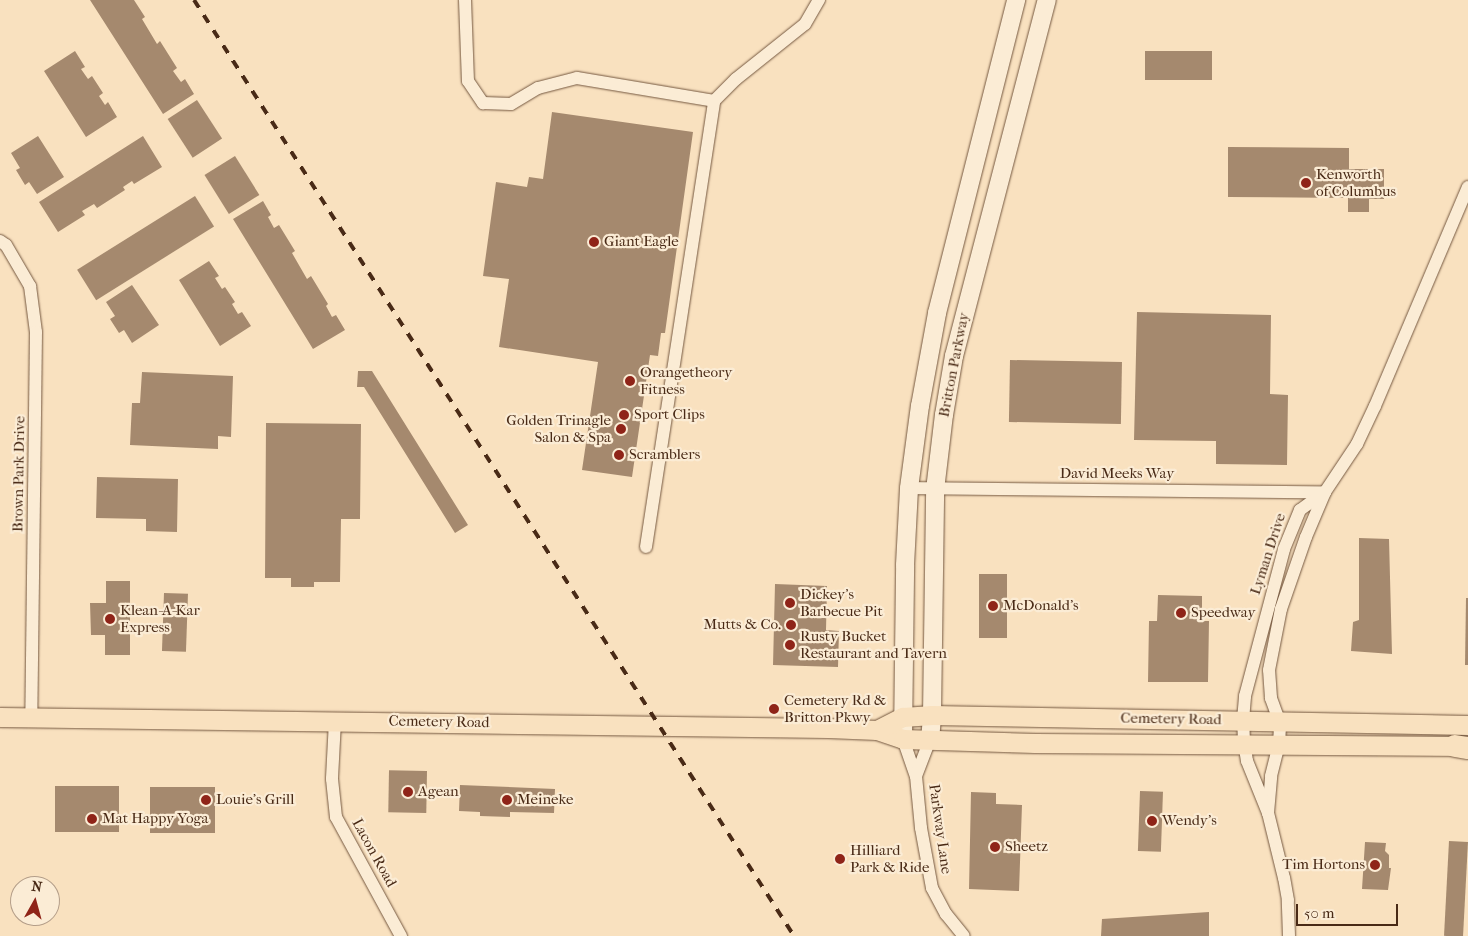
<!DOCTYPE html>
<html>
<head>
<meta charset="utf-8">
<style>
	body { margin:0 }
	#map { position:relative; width:1468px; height:936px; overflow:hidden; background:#f9e1bf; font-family:"IM FELL French Canon",serif }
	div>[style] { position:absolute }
	.building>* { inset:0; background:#a5896e; transform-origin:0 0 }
	.roads { filter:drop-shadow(0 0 1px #755840) drop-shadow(0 0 1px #755840) }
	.minor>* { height:12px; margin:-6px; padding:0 6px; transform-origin:6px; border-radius:6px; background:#fbecd5 }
	.secondary>* { height:18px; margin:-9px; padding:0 9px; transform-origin:9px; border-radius:9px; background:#fbecd5 }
	.primary>* { height:19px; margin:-9.5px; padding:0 9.5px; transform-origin:9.5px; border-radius:9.5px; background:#f9e1bf }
	.motorway>* { height:22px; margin:-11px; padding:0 11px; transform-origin:11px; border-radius:11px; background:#f9e1bf }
	.rail>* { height:4px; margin-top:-2px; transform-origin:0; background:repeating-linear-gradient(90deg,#492a16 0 9px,transparent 0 18px) }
	.dots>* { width:14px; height:14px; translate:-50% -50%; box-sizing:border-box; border:2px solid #fbecd5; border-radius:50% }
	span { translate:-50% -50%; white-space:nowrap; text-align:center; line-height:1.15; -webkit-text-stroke:4.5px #fbecd5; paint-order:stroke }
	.poi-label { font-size:15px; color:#492a16 }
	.left { translate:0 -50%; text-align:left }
	.right { translate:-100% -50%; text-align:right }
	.street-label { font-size:15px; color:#492a16 }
	.north { position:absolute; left:10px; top:876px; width:50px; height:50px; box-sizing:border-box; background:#fbecd5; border:1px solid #b49e89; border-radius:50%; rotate:7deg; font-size:14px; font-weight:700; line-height:20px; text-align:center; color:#492a16 }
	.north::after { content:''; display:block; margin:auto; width:18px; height:22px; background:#8f2418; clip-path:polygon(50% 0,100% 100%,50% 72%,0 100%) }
	.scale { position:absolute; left:1296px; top:904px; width:102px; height:22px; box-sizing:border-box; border:2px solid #492a16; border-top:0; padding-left:6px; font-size:15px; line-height:18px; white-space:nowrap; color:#492a16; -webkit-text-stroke:4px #fbecd5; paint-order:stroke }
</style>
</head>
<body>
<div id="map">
	<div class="building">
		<div style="clip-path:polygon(90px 0,134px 0,145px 17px,142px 19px,157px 44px,160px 41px,177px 68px,173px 71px,181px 82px,185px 79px,194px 94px,163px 114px)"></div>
		<div style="clip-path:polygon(75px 51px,85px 67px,81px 69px,88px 79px,92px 76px,103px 93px,99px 96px,105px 105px,108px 102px,117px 117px,86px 137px,44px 71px)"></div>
		<div style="left:1145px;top:51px;width:67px;height:29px"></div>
		<div style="left:197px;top:100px;width:46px;height:35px;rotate:57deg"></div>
		<div style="clip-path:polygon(552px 112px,693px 132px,665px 333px,661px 333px,658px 356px,650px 355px,632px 477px,582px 470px,598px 362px,499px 347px,509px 279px,483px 276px,496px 182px,527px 187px,529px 177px,543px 179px)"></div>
		<div style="clip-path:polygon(38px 136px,64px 177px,37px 194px,29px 182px,25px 185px,16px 170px,20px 168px,11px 153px)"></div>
		<div style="clip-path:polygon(143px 136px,162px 167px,134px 184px,132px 181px,123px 187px,125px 190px,97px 208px,94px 204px,82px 211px,85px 215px,58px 232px,39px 202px)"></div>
		<div style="clip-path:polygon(1228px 147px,1349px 148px,1349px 169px,1384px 169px,1384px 199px,1369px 199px,1369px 212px,1348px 212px,1348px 198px,1228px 197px)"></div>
		<div style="left:235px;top:156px;width:46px;height:36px;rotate:58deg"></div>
		<div style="left:195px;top:196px;width:36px;height:139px;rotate:58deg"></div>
		<div style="clip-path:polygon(263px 201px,271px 215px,268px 217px,274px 228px,279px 225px,295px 251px,292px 253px,307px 279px,311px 276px,328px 304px,326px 306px,332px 317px,336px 315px,345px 330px,313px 349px,233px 219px)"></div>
		<div style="clip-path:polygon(209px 261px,219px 276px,215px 278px,222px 289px,225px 287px,235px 302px,232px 304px,238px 314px,242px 312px,251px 326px,220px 346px,179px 280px)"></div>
		<div style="clip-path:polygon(132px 285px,159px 325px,132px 343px,124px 330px,119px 333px,110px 319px,115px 316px,106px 302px)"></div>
		<div style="clip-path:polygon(1137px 312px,1271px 315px,1270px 394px,1288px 395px,1287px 465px,1216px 464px,1216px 441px,1134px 440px)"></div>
		<div style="left:1010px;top:360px;width:112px;height:62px;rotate:1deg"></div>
		<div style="clip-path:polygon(358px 371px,372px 371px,468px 525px,455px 533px,364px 387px,357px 387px)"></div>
		<div style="clip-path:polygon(142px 372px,233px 376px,231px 437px,218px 436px,218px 449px,130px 445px,132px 403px,140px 403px)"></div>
		<div style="clip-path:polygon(266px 423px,361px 424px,360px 519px,341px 519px,340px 582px,314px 582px,314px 587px,291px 587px,291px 578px,265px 578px)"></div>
		<div style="clip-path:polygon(97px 477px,178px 479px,177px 532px,146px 531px,146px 519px,96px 518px)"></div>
		<div style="clip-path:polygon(1359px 538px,1389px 539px,1392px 654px,1351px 651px,1353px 622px,1359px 620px)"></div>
		<div style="left:979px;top:574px;width:28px;height:64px"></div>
		<div style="clip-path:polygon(106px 581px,130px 581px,130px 655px,105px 655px,105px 635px,91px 635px,90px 603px,106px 603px)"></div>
		<div style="clip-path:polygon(775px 584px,827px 586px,826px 630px,839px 631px,838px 667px,773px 665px)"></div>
		<div style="left:164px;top:593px;width:24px;height:58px;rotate:2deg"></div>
		<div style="clip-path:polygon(1158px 595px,1202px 596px,1202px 621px,1209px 621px,1208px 682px,1148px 682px,1149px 621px,1157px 621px)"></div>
		<div style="clip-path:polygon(1466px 598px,1468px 598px,1468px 665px,1465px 665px)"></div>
		<div style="left:427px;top:771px;width:42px;height:38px;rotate:91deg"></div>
		<div style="clip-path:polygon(460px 785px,555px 789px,554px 813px,510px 812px,510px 817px,480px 816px,480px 812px,459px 811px)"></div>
		<div style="left:119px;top:786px;width:46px;height:64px;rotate:90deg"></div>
		<div style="left:215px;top:787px;width:46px;height:65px;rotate:90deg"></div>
		<div style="left:1140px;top:791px;width:23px;height:60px;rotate:2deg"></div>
		<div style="clip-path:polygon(971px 792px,996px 793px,996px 804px,1022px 805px,1019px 891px,969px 889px)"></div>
		<div style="left:1449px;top:841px;width:19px;height:95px;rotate:3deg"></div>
		<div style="clip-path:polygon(1365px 842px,1386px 843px,1385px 851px,1389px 855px,1389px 868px,1391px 868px,1388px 890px,1362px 889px)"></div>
		<div style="clip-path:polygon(1209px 912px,1209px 936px,1101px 936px,1102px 919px)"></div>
	</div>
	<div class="roads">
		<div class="minor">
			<div style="left:465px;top:0;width:81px;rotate:87.9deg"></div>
			<div style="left:468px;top:81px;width:27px;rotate:56deg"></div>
			<div style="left:483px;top:103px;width:28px;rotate:2deg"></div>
			<div style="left:511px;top:104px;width:31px;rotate:-31deg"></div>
			<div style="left:538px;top:88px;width:40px;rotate:-14.4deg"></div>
			<div style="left:577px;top:78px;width:139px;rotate:9.5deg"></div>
			<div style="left:0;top:241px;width:7px;rotate:34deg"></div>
			<div style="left:6px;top:245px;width:48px;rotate:59.7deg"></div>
			<div style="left:30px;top:286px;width:46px;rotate:82.6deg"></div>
			<div style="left:36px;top:332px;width:386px;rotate:90.7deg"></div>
			<div style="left:909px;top:488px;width:416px;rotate:0.6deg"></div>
			<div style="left:646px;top:547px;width:451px;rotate:-81.3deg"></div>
			<div style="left:714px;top:101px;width:31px;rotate:-45deg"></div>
			<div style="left:736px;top:79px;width:88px;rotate:-38.6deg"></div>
			<div style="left:805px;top:24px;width:28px;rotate:-60deg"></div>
			<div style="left:335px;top:721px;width:58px;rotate:93deg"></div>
			<div style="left:332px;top:779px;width:38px;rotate:84deg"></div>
			<div style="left:336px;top:817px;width:136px;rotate:61.4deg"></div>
			<div style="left:903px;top:739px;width:39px;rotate:71deg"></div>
			<div style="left:916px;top:776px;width:52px;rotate:84.5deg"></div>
			<div style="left:921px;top:828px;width:61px;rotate:79.6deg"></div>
			<div style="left:932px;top:888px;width:30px;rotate:62deg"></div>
			<div style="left:946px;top:914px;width:28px;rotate:51deg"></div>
			<div style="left:916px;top:776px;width:39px;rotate:-69deg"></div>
			<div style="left:1268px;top:813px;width:37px;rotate:-85deg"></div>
			<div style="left:1271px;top:776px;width:32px;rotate:-76deg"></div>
			<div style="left:1279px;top:745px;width:22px;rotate:-87deg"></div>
			<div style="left:1280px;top:723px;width:27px;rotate:-110deg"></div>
			<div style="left:1271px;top:698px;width:28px;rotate:-94deg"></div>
			<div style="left:1269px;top:670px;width:62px;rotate:-78.9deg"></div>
			<div style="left:1281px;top:609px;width:76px;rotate:-70.9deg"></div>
			<div style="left:1306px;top:537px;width:49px;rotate:-67.1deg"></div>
			<div style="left:1325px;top:492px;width:58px;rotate:-56.3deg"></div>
			<div style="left:1357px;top:444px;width:42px;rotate:-64.7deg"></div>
			<div style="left:1375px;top:406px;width:238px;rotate:-67deg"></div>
			<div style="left:1289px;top:936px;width:36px;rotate:-92deg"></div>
			<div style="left:1288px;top:900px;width:22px;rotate:-100deg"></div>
			<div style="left:1284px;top:878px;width:67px;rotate:-103.8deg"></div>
			<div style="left:1268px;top:813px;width:56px;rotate:-112deg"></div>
			<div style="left:1247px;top:761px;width:18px;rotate:-99deg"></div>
			<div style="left:1244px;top:743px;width:23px;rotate:-92deg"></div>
			<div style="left:1243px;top:720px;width:24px;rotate:-85deg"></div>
			<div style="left:1245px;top:696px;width:152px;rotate:-75.1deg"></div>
			<div style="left:1284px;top:549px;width:42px;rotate:-67.7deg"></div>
			<div style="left:1300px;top:510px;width:31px;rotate:-36deg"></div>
		</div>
		<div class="secondary">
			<div style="left:903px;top:739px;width:174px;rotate:-89.3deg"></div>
			<div style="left:905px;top:565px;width:77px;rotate:-87deg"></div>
			<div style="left:909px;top:488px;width:83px;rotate:-82.4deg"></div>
			<div style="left:920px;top:406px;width:95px;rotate:-79.6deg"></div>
			<div style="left:937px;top:313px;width:323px;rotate:-75.8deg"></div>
			<div style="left:930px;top:740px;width:25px;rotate:-85deg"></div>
			<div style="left:932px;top:715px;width:225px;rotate:-89.2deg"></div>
			<div style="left:935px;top:490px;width:76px;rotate:-83.2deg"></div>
			<div style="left:944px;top:415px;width:60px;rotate:-80.4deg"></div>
			<div style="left:954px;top:356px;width:368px;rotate:-75.4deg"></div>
		</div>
		<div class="primary">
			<div style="left:0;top:717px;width:828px;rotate:0.76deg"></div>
			<div style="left:828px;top:728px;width:49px;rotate:2.3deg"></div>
			<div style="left:877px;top:730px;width:28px;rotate:19deg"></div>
			<div style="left:903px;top:739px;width:132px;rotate:1.7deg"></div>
			<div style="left:1035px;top:743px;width:433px;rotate:0.4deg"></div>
			<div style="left:877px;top:730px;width:29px;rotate:-27deg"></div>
			<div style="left:903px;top:717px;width:29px;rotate:-4deg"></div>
			<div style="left:932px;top:715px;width:536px;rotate:1.07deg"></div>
		</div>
		<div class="motorway">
			<div style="left:1455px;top:746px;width:13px;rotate:9deg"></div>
		</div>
	</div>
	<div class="rail">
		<div style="left:194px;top:0;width:1112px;rotate:57.34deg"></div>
	</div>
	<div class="dots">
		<div style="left:1306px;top:183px;background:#8f2418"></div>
		<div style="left:594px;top:242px;background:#8f2418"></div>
		<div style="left:630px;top:381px;background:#8f2418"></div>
		<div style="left:624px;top:415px;background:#8f2418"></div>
		<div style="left:621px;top:429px;background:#8f2418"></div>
		<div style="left:619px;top:455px;background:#8f2418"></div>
		<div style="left:790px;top:603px;background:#8f2418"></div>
		<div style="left:993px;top:606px;background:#8f2418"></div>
		<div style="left:1181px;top:613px;background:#8f2418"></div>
		<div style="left:110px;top:619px;background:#8f2418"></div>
		<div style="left:791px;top:625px;background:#8f2418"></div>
		<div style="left:790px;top:645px;background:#8f2418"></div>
		<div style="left:774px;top:709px;background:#8f2418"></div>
		<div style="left:408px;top:792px;background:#8f2418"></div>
		<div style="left:206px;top:800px;background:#8f2418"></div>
		<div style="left:507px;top:800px;background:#8f2418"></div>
		<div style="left:92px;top:819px;background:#8f2418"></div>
		<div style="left:1152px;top:821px;background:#8f2418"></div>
		<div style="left:995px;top:847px;background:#8f2418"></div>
		<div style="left:840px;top:859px;background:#8f2418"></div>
		<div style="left:1375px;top:865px;background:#8f2418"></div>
	</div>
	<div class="poi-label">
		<span class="left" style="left:1316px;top:183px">Kenworth<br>of Columbus</span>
		<span class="left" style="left:604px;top:242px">Giant Eagle</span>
		<span class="left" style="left:640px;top:381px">Orangetheory<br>Fitness</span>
		<span class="left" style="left:634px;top:415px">Sport Clips</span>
		<span class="right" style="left:611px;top:429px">Golden Trinagle<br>Salon &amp; Spa</span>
		<span class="left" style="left:629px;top:455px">Scramblers</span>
		<span class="left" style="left:800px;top:603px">Dickey's<br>Barbecue Pit</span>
		<span class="left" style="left:1003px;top:606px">McDonald's</span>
		<span class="left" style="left:120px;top:619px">Klean-A-Kar<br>Express</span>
		<span class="left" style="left:1191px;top:613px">Speedway</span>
		<span class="right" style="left:781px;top:625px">Mutts &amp; Co.</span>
		<span class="left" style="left:800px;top:645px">Rusty Bucket<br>Restaurant and Tavern</span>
		<span class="left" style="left:784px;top:709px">Cemetery Rd &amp;<br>Britton Pkwy</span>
		<span class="left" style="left:418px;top:792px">Agean</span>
		<span class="left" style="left:216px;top:800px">Louie's Grill</span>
		<span class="left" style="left:517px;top:800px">Meineke</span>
		<span class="left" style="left:102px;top:819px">Mat Happy Yoga</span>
		<span class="left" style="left:1162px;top:821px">Wendy's</span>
		<span class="left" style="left:1005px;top:847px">Sheetz</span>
		<span class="left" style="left:850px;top:859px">Hilliard<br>Park &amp; Ride</span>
		<span class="right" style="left:1365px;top:865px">Tim Hortons</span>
	</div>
	<div class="street-label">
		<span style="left:954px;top:365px;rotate:-79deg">Britton Parkway</span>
		<span style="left:19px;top:474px;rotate:-89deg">Brown Park Drive</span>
		<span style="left:1117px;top:474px">David Meeks Way</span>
		<span style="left:1268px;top:554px;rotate:-72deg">Lyman Drive</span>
		<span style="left:1171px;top:719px;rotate:1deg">Cemetery Road</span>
		<span style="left:439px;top:722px;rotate:1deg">Cemetery Road</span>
		<span style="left:940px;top:829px;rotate:82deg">Parkway Lane</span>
		<span style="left:374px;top:853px;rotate:61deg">Lacon Road</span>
	</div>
	<div class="north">N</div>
	<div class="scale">50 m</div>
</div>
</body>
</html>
